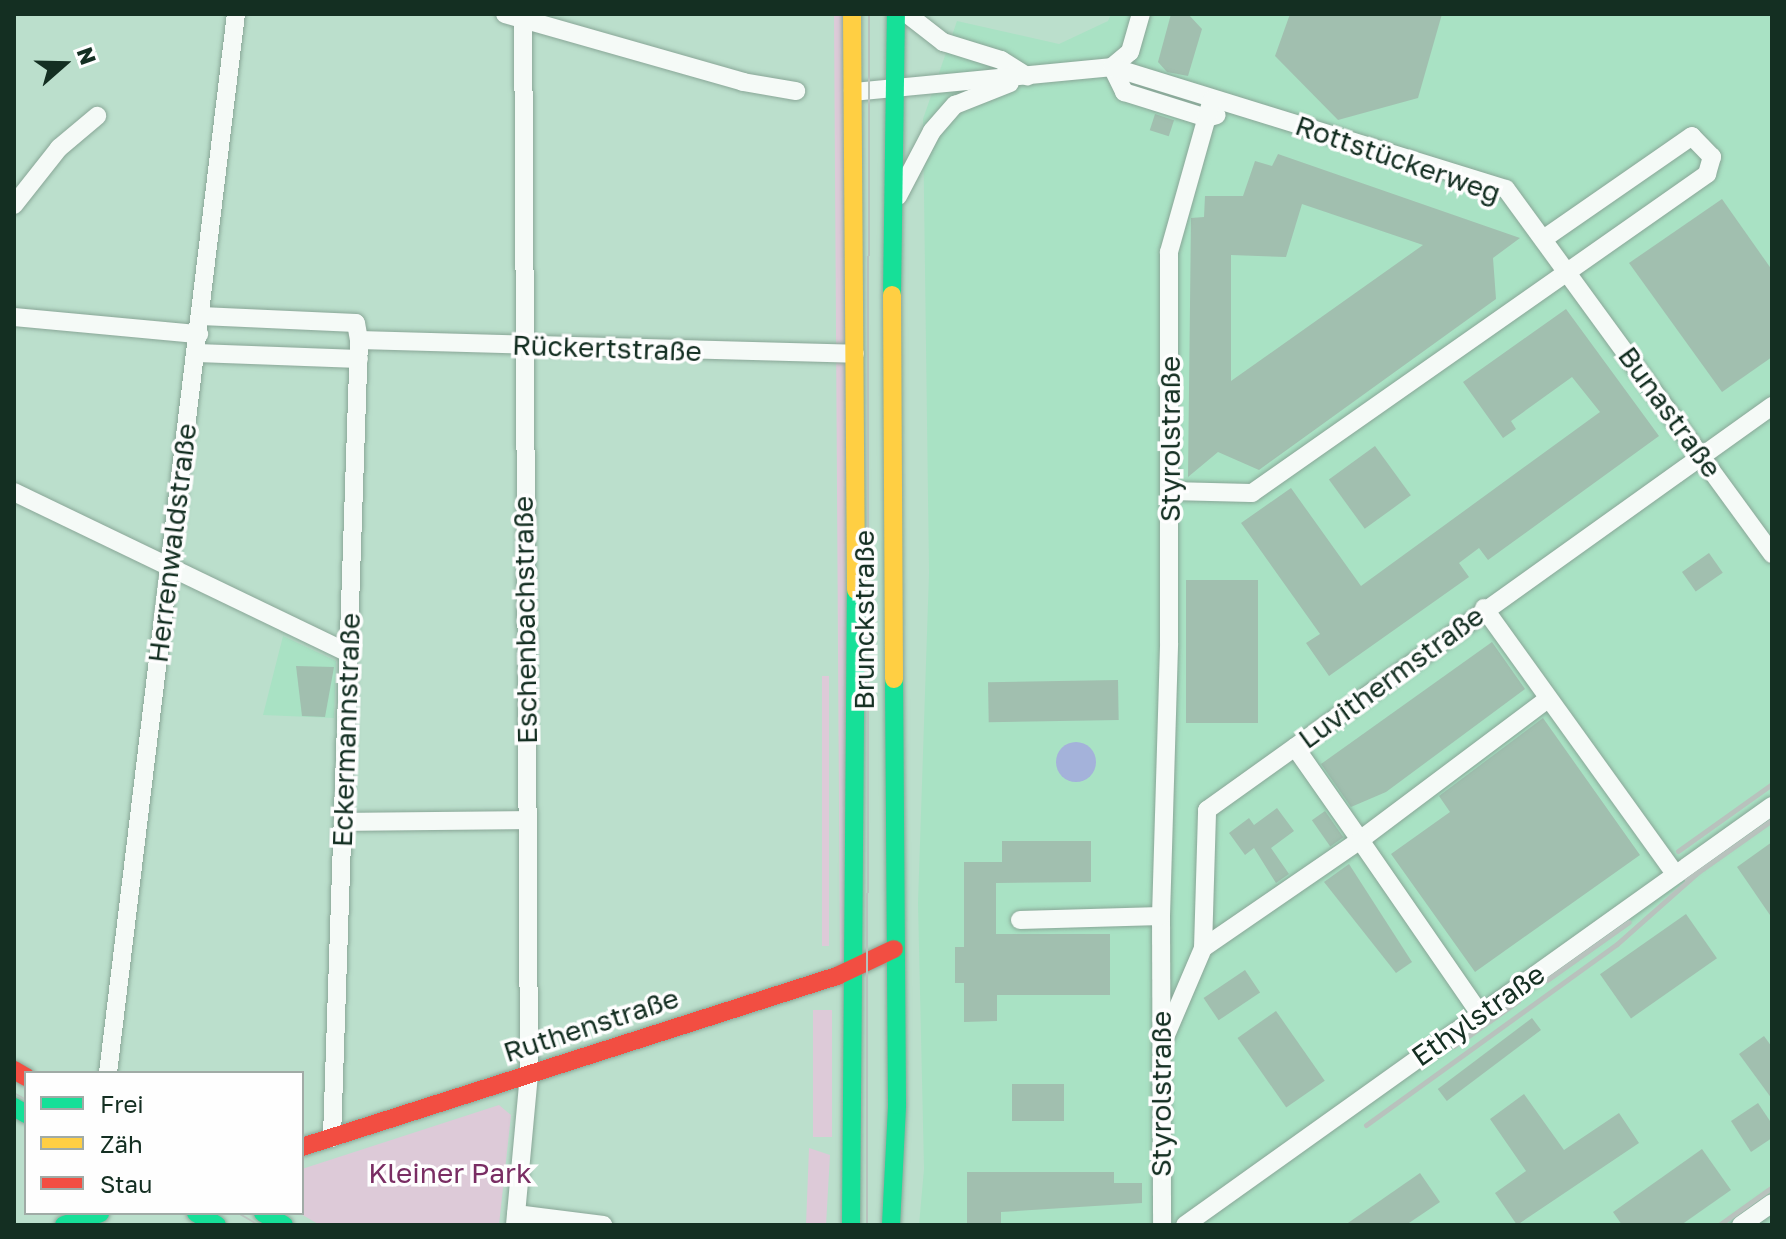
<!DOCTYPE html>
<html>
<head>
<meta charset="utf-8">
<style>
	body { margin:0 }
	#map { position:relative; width:1786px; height:1239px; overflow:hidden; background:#bbdfcc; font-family:"Golos Text",sans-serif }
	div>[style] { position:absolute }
	.built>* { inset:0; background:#a9e2c4 }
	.green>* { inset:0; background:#ddcad8; transform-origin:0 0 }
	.water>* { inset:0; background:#a4b2da }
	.round { border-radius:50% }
	.building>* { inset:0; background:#a1bfaf; transform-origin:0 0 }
	.roads { filter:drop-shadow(0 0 2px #89a697) drop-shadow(0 0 2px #89a697) }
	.street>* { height:18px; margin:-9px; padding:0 9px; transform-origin:9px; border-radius:9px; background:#f5faf7 }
	.fast>* { height:18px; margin:-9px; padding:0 9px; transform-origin:9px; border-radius:9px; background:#16e098 }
	.slow>* { height:18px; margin:-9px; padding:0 9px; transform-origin:9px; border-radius:9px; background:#ffcf43 }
	.jam>* { height:18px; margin:-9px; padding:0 9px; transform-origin:9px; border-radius:9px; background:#f24e42 }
	.tram>* { height:2px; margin:-1px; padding:0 1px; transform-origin:1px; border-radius:1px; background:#b8c2bd }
	.rail>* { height:5px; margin:-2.5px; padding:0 2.5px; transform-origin:2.5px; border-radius:2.5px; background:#b8c2bd }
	span { translate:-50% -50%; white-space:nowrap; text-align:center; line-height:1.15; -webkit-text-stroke:7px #fefefe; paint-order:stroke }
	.street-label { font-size:28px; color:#142f22 }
	.park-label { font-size:28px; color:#792d63 }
	.frame { position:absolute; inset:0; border:16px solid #142f22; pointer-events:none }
	.legend { position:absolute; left:24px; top:1071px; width:280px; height:144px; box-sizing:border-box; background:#fefefe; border:2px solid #a0aba6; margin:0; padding:10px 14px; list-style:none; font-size:24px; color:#142f22 }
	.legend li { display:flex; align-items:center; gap:16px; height:40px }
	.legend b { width:40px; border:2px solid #a0aba6 }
	.north { position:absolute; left:24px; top:24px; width:80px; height:80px; -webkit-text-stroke:6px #fefefe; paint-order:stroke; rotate:70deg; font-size:22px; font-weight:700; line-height:32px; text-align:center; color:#142f22 }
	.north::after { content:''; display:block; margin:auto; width:28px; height:36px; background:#142f22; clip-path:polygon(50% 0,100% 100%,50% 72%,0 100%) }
</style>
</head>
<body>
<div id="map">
	<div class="built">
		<div style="clip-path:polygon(1111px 14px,1772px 14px,1772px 1225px,919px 1225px,924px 1169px,918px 903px,929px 573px,923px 119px,957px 21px,1059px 44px,1108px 21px)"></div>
		<div style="clip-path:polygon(283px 636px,336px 661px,334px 718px,263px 715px)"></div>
	</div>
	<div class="green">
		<div style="clip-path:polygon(834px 14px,844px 14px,847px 960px,840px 965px)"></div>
		<div style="left:822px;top:676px;width:7px;height:270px"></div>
		<div style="left:813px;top:1010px;width:19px;height:127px"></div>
		<div style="clip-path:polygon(499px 1105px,511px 1115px,499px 1225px,320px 1225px,299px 1213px,302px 1169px)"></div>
		<div style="clip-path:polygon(809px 1148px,830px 1155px,826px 1225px,806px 1225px)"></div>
	</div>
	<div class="water">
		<div class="round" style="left:1056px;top:742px;width:40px;height:40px"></div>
	</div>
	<div class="building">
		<div style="clip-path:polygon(1171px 14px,1188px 14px,1202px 29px,1188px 76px,1167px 72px,1158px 62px)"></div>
		<div style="clip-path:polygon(1290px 14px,1442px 14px,1418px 98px,1338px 120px,1275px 56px)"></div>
		<div style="left:1155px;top:114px;width:20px;height:17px;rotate:18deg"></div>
		<div style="clip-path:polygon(evenodd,1278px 154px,1520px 238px,1493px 258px,1496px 299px,1259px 470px,1218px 452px,1188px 477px,1191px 218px,1204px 217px,1205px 196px,1243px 196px,1255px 161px,1272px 166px,1278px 154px,1302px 204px,1423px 245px,1231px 381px,1231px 255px,1286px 257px,1302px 204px)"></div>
		<div style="clip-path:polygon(1722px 199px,1772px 270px,1772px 357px,1722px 392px,1629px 263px)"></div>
		<div style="clip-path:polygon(1566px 309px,1659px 436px,1488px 560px,1479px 548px,1459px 563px,1469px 577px,1329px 676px,1306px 643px,1320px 634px,1241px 523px,1291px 488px,1361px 586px,1600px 412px,1572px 377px,1511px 421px,1516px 429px,1503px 438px,1463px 382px)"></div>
		<div style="left:1375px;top:446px;width:61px;height:57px;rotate:54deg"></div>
		<div style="left:1709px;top:553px;width:24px;height:33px;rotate:55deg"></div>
		<div style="left:1186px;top:580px;width:72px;height:143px"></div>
		<div style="clip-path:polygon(1492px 642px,1525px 689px,1386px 792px,1351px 807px,1321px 764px)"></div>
		<div style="clip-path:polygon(296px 666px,334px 667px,325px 717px,302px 716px)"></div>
		<div style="left:1118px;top:680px;width:40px;height:130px;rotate:89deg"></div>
		<div style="clip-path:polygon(1543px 718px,1640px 855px,1475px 972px,1391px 854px,1450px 812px,1439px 796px)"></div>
		<div style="clip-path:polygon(1277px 808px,1294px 831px,1271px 848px,1289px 874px,1276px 883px,1254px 848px,1245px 855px,1229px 833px,1249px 818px,1254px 825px)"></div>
		<div style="left:1325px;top:811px;width:32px;height:16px;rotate:55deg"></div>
		<div style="clip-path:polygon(1002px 841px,1091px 841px,1091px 882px,996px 883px,996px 934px,1110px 934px,1110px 995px,997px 995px,997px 1021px,964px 1022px,964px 983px,955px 983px,955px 947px,964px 947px,964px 862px,1002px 862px)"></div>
		<div style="clip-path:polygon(1772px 842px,1772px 918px,1737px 867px)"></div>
		<div style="clip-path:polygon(1349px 864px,1412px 962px,1396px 973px,1324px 882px)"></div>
		<div style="left:1686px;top:914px;width:54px;height:105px;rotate:55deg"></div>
		<div style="left:1245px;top:970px;width:27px;height:50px;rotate:56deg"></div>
		<div style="left:1276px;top:1011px;width:85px;height:47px;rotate:55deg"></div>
		<div style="left:1532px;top:1018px;width:15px;height:118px;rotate:53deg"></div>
		<div style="clip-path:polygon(1764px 1036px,1772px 1047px,1772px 1099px,1739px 1054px)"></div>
		<div style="left:1012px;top:1084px;width:52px;height:37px"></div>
		<div style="clip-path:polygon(1524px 1094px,1564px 1150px,1619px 1113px,1639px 1143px,1517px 1225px,1495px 1193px,1526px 1171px,1490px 1119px)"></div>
		<div style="clip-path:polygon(1758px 1103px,1772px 1124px,1772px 1138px,1751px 1152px,1731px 1121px)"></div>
		<div style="clip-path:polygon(1702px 1149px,1731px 1190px,1681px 1225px,1622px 1225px,1613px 1212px)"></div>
		<div style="clip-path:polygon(967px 1172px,1114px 1172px,1114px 1183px,1142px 1183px,1142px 1203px,1001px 1212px,1001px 1225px,967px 1225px)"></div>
		<div style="clip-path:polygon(1420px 1173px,1440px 1202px,1406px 1225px,1345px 1225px)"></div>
	</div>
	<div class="roads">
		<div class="street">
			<div style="left:505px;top:14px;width:248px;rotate:15.9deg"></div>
			<div style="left:743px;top:82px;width:54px;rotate:9.6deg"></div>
			<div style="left:907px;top:14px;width:46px;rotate:37.9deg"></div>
			<div style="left:943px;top:42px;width:61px;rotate:17.2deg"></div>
			<div style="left:1001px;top:60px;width:31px;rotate:32deg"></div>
			<div style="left:1112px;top:67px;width:28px;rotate:64deg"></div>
			<div style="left:1124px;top:92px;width:87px;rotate:17.4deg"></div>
			<div style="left:1207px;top:118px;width:10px;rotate:-17deg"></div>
			<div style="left:1112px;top:67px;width:23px;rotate:-40deg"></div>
			<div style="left:1130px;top:52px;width:40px;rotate:-74deg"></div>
			<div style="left:853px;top:92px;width:260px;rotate:-5.5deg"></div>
			<div style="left:1112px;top:67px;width:412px;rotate:17.2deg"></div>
			<div style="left:1506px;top:189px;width:452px;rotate:53.9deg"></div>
			<div style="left:898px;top:196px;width:73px;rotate:-62.4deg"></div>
			<div style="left:932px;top:131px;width:35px;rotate:-49deg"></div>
			<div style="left:955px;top:105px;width:59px;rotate:-21.8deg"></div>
			<div style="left:14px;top:205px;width:73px;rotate:-51.7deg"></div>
			<div style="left:59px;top:148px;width:50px;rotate:-40.1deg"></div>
			<div style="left:201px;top:316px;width:155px;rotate:2.6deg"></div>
			<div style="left:356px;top:323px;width:17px;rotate:80deg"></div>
			<div style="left:359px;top:340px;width:798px;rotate:91.94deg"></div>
			<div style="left:14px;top:317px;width:186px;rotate:5.3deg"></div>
			<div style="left:359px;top:340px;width:496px;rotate:1.6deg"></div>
			<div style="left:197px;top:353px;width:162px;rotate:2.1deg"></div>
			<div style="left:1170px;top:491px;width:82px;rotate:1.4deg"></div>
			<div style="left:1252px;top:493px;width:556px;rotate:-35.03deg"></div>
			<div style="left:1707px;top:174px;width:18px;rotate:-74deg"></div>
			<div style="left:1712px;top:157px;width:29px;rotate:-134deg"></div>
			<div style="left:1692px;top:136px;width:181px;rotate:145.3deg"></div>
			<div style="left:14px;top:492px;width:371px;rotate:25.7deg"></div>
			<div style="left:1484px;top:608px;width:327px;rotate:54.3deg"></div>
			<div style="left:1295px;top:747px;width:113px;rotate:55deg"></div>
			<div style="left:1360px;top:840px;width:235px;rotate:-36.9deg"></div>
			<div style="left:343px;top:822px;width:184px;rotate:-0.6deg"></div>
			<div style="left:1161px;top:916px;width:309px;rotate:89.8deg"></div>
			<div style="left:1020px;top:920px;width:141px;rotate:-1.6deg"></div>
			<div style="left:1161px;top:916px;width:273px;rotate:-88.3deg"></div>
			<div style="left:1169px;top:643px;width:391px;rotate:-90deg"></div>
			<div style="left:1169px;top:252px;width:159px;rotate:-74.3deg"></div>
			<div style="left:1203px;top:948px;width:191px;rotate:-34.5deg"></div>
			<div style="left:1360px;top:840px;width:211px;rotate:55.4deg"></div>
			<div style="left:1163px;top:1042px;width:102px;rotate:-66.9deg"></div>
			<div style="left:1203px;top:948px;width:138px;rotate:-88.3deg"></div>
			<div style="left:1207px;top:810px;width:695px;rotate:-35.57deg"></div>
			<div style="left:108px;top:1073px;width:1067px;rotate:-83.11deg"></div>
			<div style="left:516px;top:1214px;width:88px;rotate:7.2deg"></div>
			<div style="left:515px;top:1225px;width:152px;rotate:-84.7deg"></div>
			<div style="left:529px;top:1074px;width:1060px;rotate:-90.32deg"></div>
			<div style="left:1185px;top:1225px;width:721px;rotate:-35.52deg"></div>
			<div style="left:1741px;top:1225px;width:38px;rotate:-35deg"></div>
		</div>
		<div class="fast">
			<div style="left:892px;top:295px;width:281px;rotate:-89.2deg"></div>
			<div style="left:14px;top:1107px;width:14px;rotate:30deg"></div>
			<div style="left:196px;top:1213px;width:24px;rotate:30deg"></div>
			<div style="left:263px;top:1213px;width:24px;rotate:30deg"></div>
			<div style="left:64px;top:1225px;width:38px;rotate:-18deg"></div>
			<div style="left:851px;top:1225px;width:635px;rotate:-89.55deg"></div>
			<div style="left:891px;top:1225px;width:120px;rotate:-87.1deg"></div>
			<div style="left:897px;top:1105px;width:426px;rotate:-90.4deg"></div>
		</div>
		<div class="slow">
			<div style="left:852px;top:14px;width:576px;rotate:89.6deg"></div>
			<div style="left:892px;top:295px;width:384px;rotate:89.7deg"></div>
		</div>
		<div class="jam">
			<div style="left:14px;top:1070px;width:14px;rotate:30deg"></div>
			<div style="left:302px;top:1147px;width:562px;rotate:-17.73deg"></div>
			<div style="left:837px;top:976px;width:63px;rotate:-25.3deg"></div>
		</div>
	</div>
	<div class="tram">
		<div style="left:14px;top:1093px;width:14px;rotate:30deg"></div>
		<div style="left:238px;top:1213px;width:24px;rotate:30deg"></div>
		<div style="left:867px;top:1225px;width:1211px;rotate:-89.91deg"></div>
	</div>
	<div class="rail">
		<div style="left:1678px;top:851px;width:115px;rotate:-35.5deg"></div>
		<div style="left:1687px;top:880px;width:104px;rotate:-35.2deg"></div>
		<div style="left:1547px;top:980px;width:100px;rotate:-35.3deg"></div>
		<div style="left:1454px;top:1046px;width:78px;rotate:-35.1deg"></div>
		<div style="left:1366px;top:1125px;width:309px;rotate:-35.8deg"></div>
		<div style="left:1617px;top:944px;width:107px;rotate:-41.6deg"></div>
		<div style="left:1719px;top:1225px;width:65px;rotate:-35.6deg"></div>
		<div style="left:1771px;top:1225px;width:1px;rotate:-45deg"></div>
	</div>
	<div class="street-label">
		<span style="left:1398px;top:159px;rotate:19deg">Rottstückerweg</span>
		<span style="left:607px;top:348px;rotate:2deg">Rückertstraße</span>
		<span style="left:1670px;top:412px;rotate:54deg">Bunastraße</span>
		<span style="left:1170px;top:439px;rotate:-90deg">Styrolstraße</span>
		<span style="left:172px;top:543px;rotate:-83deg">Herrenwaldstraße</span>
		<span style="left:525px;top:620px;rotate:-91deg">Eschenbachstraße</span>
		<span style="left:864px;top:620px;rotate:-90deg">Brunckstraße</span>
		<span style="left:1391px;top:677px;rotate:-36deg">Luvithermstraße</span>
		<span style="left:346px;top:730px;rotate:-88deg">Eckermannstraße</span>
		<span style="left:1478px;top:1015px;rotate:-35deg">Ethylstraße</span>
		<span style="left:591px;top:1025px;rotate:-18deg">Ruthenstraße</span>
		<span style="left:1161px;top:1094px;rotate:-90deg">Styrolstraße</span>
	</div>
	<div class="park-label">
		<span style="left:450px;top:1173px">Kleiner Park</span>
	</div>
	<div class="frame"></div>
	<ul class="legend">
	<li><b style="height:10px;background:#16e098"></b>Frei</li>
	<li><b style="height:10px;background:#ffcf43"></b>Zäh</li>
	<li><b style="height:10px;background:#f24e42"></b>Stau</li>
	</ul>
	<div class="north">N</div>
</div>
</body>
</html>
